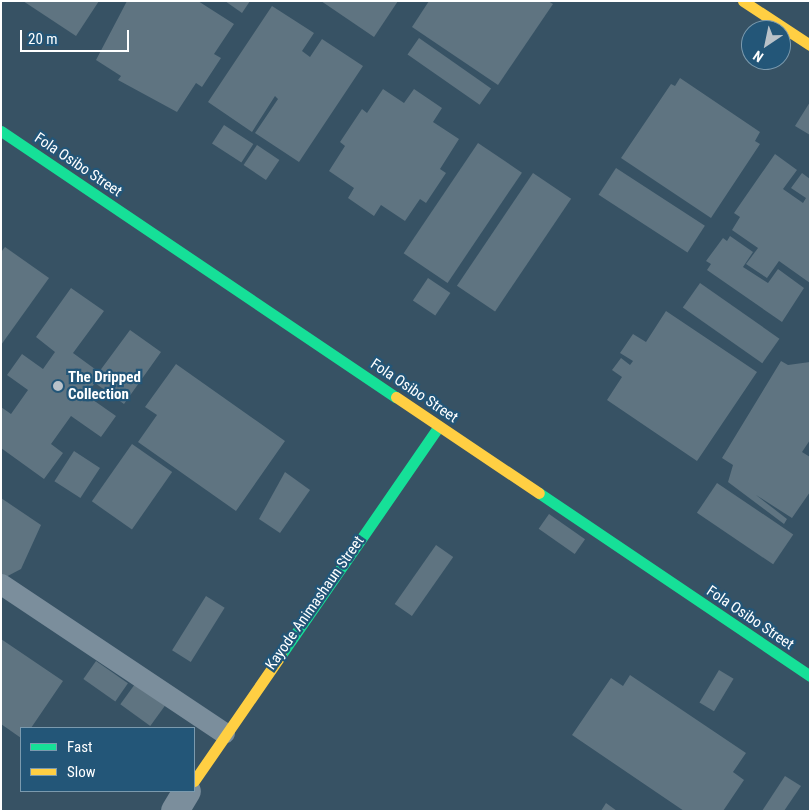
<!DOCTYPE html>
<html>
<head>
<meta charset="utf-8">
<style>
	body { margin:0 }
	#map { position:relative; width:811px; height:812px; overflow:hidden; background:#375264; font-family:"Roboto Condensed",sans-serif }
	div>[style] { position:absolute }
	.building>* { inset:0; background:#5f7481; transform-origin:0 0 }
	.lane>* { height:21px; margin:-10.5px; padding:0 10.5px; transform-origin:10.5px; border-radius:10.5px; background:#7b8e9c }
	.street>* { height:28px; margin:-14px; padding:0 14px; transform-origin:14px; border-radius:14px; background:#7b8e9c }
	.fast>* { height:11px; margin:-5.5px; padding:0 5.5px; transform-origin:5.5px; border-radius:5.5px; background:#16e098 }
	.slow>* { height:11px; margin:-5.5px; padding:0 5.5px; transform-origin:5.5px; border-radius:5.5px; background:#ffcf43 }
	.dots>* { width:14px; height:14px; translate:-50% -50%; box-sizing:border-box; border:2px solid #235678; border-radius:50% }
	span { translate:-50% -50%; white-space:nowrap; text-align:center; line-height:1.15; -webkit-text-stroke:4.5px #235678; paint-order:stroke }
	.street-label { font-size:15px; color:#fff }
	.poi-label { font-size:15px; color:#fff; font-weight:700 }
	.left { translate:0 -50%; text-align:left }
	.frame { position:absolute; inset:0; border:2px solid #fff; pointer-events:none }
	.legend { position:absolute; left:20px; top:727px; width:175px; height:65px; box-sizing:border-box; background:#235678; border:1px solid #7b9aae; margin:0; padding:6px 9px; list-style:none; font-size:15px; color:#fff }
	.legend li { display:flex; align-items:center; gap:10px; height:25px }
	.legend b { width:25px; border:1px solid #7b9aae }
	.north { position:absolute; left:741px; top:20px; width:50px; height:50px; box-sizing:border-box; background:#235678; border:1px solid #7b9aae; border-radius:50%; rotate:214deg; font-size:14px; font-weight:700; line-height:20px; text-align:center; color:#fff }
	.north::after { content:''; display:block; margin:auto; width:18px; height:22px; background:#b9c2c9; clip-path:polygon(50% 0,100% 100%,50% 72%,0 100%) }
	.scale { position:absolute; left:20px; top:30px; width:109px; height:22px; box-sizing:border-box; border:2px solid #fff; border-top:0; padding-left:6px; font-size:15px; line-height:18px; white-space:nowrap; color:#fff; -webkit-text-stroke:4px #235678; paint-order:stroke }
</style>
</head>
<body>
<div id="map">
	<div class="building">
		<div style="clip-path:polygon(23px 1px,99px 1px,76px 36px)"></div>
		<div style="clip-path:polygon(127px 1px,198px 1px,234px 24px,214px 54px,221px 58px,202px 87px,196px 83px,177px 112px,118px 80px,121px 76px,96px 60px)"></div>
		<div style="clip-path:polygon(225px 1px,250px 1px,242px 13px)"></div>
		<div style="clip-path:polygon(321px 1px,398px 1px,374px 37px)"></div>
		<div style="clip-path:polygon(429px 1px,548px 1px,553px 4px,498px 85px,412px 27px)"></div>
		<div style="clip-path:polygon(272px 6px,314px 33px,302px 51px,310px 57px,322px 39px,363px 66px,299px 162px,255px 133px,278px 99px,275px 96px,252px 132px,208px 102px)"></div>
		<div style="left:419px;top:38px;width:88px;height:20px;rotate:35deg"></div>
		<div style="clip-path:polygon(680px 78px,760px 132px,755px 141px,760px 144px,711px 218px,621px 158px,671px 84px,675px 86px)"></div>
		<div style="clip-path:polygon(383px 89px,404px 103px,414px 89px,442px 108px,433px 122px,459px 139px,440px 169px,446px 173px,426px 203px,420px 199px,405px 221px,381px 205px,374px 216px,348px 198px,354px 188px,329px 171px,345px 146px,340px 142px,362px 109px,367px 113px)"></div>
		<div style="clip-path:polygon(810px 102px,810px 135px,795px 126px)"></div>
		<div style="left:224px;top:125px;width:35px;height:22px;rotate:33deg"></div>
		<div style="left:478px;top:143px;width:53px;height:133px;rotate:34deg"></div>
		<div style="left:257px;top:145px;width:27px;height:24px;rotate:34deg"></div>
		<div style="clip-path:polygon(775px 154px,797px 170px,783px 189px,803px 203px,806px 198px,791px 188px,802px 173px,810px 179px,810px 283px,779px 261px,767px 278px,746px 264px,758px 248px,732px 230px,740px 217px,734px 213px)"></div>
		<div style="left:616px;top:168px;width:106px;height:32px;rotate:33deg"></div>
		<div style="left:533px;top:173px;width:46px;height:136px;rotate:34deg"></div>
		<div style="clip-path:polygon(730px 236px,753px 252px,743px 267px,768px 283px,778px 269px,804px 288px,782px 322px,707px 270px,711px 264px,706px 261px,723px 238px,727px 241px)"></div>
		<div style="clip-path:polygon(5px 247px,49px 278px,1px 345px,1px 252px)"></div>
		<div style="left:428px;top:278px;width:27px;height:27px;rotate:34deg"></div>
		<div style="left:700px;top:283px;width:97px;height:30px;rotate:35deg"></div>
		<div style="clip-path:polygon(71px 288px,104px 311px,73px 353px,99px 372px,130px 330px,161px 352px,124px 404px,95px 383px,86px 395px,116px 416px,101px 437px,71px 416px,51px 444px,63px 453px,44px 479px,1px 448px,1px 407px,11px 414px,28px 390px,7px 375px,22px 354px,43px 369px,55px 352px,36px 337px)"></div>
		<div style="clip-path:polygon(666px 311px,757px 372px,697px 461px,607px 400px,622px 377px,612px 370px,621px 358px,630px 365px,633px 361px,620px 353px,633px 334px,646px 342px)"></div>
		<div style="clip-path:polygon(781px 361px,788px 365px,810px 362px,810px 440px,802px 452px,810px 457px,810px 492px,792px 518px,756px 495px,787px 519px,784px 524px,728px 482px,733px 465px,722px 458px)"></div>
		<div style="clip-path:polygon(176px 364px,285px 441px,236px 511px,138px 442px,157px 415px,145px 407px)"></div>
		<div style="left:132px;top:444px;width:49px;height:70px;rotate:35deg"></div>
		<div style="left:74px;top:451px;width:31px;height:36px;rotate:33deg"></div>
		<div style="clip-path:polygon(285px 472px,310px 490px,280px 533px,259px 519px)"></div>
		<div style="left:717px;top:483px;width:92px;height:36px;rotate:34deg"></div>
		<div style="clip-path:polygon(1px 498px,41px 525px,21px 569px,2px 579px)"></div>
		<div style="left:549px;top:514px;width:44px;height:18px;rotate:35deg"></div>
		<div style="left:436px;top:545px;width:21px;height:72px;rotate:35deg"></div>
		<div style="left:206px;top:596px;width:22px;height:64px;rotate:32deg"></div>
		<div style="clip-path:polygon(1px 639px,63px 681px,31px 728px,21px 728px,21px 738px,1px 724px)"></div>
		<div style="left:96px;top:661px;width:39px;height:22px;rotate:35deg"></div>
		<div style="left:719px;top:670px;width:17px;height:38px;rotate:31deg"></div>
		<div style="clip-path:polygon(630px 675px,746px 753px,733px 772px,744px 780px,723px 811px,684px 811px,572px 735px,611px 678px,623px 686px)"></div>
		<div style="left:135px;top:684px;width:37px;height:25px;rotate:36deg"></div>
		<div style="clip-path:polygon(785px 776px,801px 786px,784px 811px,762px 811px)"></div>
		<div style="clip-path:polygon(606px 803px,617px 811px,601px 811px)"></div>
	</div>
	<div class="lane">
		<div style="left:1px;top:584px;width:268px;rotate:33.7deg"></div>
	</div>
	<div class="street">
		<div style="left:175px;top:811px;width:23px;rotate:-59deg"></div>
	</div>
	<div class="fast">
		<div style="left:1px;top:131px;width:476px;rotate:34deg"></div>
		<div style="left:539px;top:493px;width:327px;rotate:34deg"></div>
		<div style="left:281px;top:655px;width:278px;rotate:-55.4deg"></div>
	</div>
	<div class="slow">
		<div style="left:743px;top:1px;width:80px;rotate:33.3deg"></div>
		<div style="left:396px;top:397px;width:172px;rotate:33.9deg"></div>
		<div style="left:194px;top:781px;width:153px;rotate:-55.4deg"></div>
	</div>
	<div class="dots">
		<div style="left:58px;top:386px;background:#b9c2c9"></div>
	</div>
	<div class="street-label">
		<span style="left:78px;top:165px;rotate:34deg">Fola Osibo Street</span>
		<span style="left:414px;top:391px;rotate:34deg">Fola Osibo Street</span>
		<span style="left:315px;top:603px;rotate:-55deg">Kayode Animashaun Street</span>
		<span style="left:750px;top:618px;rotate:34deg">Fola Osibo Street</span>
	</div>
	<div class="poi-label">
		<span class="left" style="left:68px;top:386px">The Dripped<br>Collection</span>
	</div>
	<div class="frame"></div>
	<ul class="legend">
	<li><b style="height:6px;background:#16e098"></b>Fast</li>
	<li><b style="height:6px;background:#ffcf43"></b>Slow</li>
	</ul>
	<div class="north">N</div>
	<div class="scale">20 m</div>
</div>
</body>
</html>
